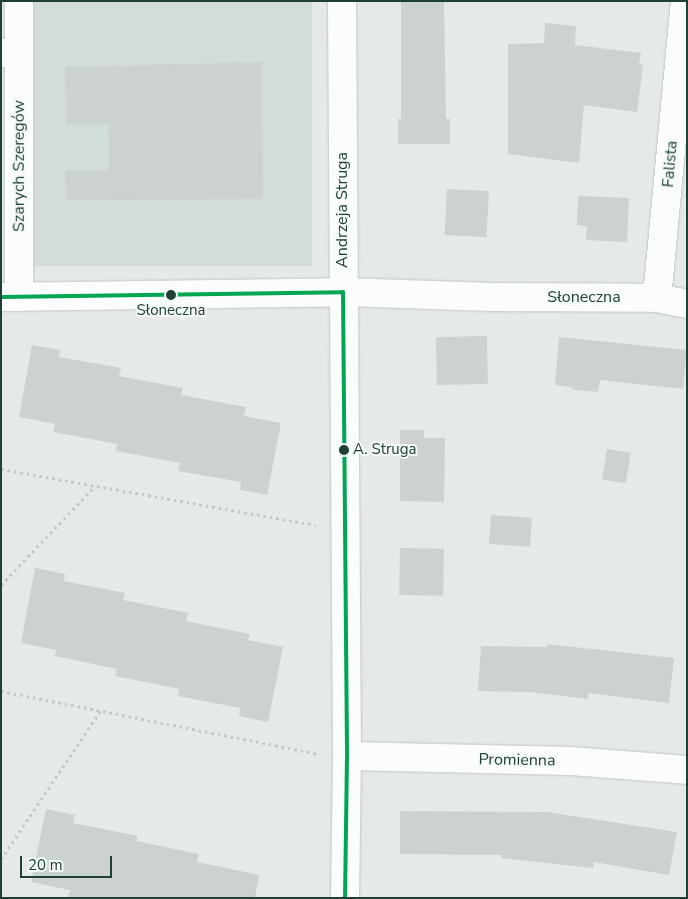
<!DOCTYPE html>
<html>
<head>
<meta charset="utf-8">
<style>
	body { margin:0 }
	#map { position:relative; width:688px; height:899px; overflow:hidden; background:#e5eae8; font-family:"Nunito Sans",sans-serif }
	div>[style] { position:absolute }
	.built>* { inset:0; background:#d2dcd8; transform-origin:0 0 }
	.building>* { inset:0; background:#ccd2cf; transform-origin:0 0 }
	.path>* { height:3px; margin-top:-1.5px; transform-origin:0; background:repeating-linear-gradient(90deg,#c1cac7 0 2.5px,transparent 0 6.5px) }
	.roads { filter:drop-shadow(0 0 1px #c2c7c5) drop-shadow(0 0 1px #c2c7c5) }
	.minor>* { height:28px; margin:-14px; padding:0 14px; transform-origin:14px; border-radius:14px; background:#fbfcfc }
	.bus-1>* { height:4px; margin:-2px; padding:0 2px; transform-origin:2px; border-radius:2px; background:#00a651 }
	.dots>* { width:14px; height:14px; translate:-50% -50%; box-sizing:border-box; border:2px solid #f3f9f6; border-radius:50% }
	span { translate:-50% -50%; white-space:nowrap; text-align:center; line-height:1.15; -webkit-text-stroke:4px #f3f9f6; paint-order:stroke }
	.bus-label { font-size:15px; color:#204037 }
	.left { translate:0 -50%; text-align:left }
	.street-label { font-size:16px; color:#204037 }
	.frame { position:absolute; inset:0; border:2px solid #204037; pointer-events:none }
	.scale { position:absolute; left:20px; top:856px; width:92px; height:22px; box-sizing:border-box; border:2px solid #204037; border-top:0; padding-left:6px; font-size:15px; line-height:18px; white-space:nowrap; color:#204037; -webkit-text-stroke:4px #f3f9f6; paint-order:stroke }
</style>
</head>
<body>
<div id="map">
	<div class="built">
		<div style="left:26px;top:1px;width:286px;height:265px"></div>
	</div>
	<div class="building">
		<div style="clip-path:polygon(401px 1px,444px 1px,446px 119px,450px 119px,450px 144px,398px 144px,398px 119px,401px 119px)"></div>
		<div style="clip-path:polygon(545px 23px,576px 26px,575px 45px,641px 53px,639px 64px,643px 65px,637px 112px,584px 105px,579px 163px,508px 154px,508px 44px,544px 43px)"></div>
		<div style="clip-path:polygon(262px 62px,263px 199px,66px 200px,65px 171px,109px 170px,108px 124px,66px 125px,65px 67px)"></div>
		<div style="left:447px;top:189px;width:42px;height:46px;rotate:3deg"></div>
		<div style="clip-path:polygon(578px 196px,629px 198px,627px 242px,586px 240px,587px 226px,577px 225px)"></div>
		<div style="left:487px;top:336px;width:48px;height:51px;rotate:89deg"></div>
		<div style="clip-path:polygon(559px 337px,687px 350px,683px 389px,600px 380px,598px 392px,574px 390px,570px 387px,555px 385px)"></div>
		<div style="clip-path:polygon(32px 345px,60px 350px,59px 357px,121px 368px,119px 376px,183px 388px,181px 395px,246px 407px,244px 416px,281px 423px,267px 495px,240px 490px,241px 482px,178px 471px,180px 463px,116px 451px,117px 444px,53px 432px,55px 424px,19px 417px)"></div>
		<div style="clip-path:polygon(400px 430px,424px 430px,424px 438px,445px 438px,444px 502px,400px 501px)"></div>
		<div style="left:607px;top:449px;width:24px;height:31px;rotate:9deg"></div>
		<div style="left:491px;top:515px;width:41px;height:29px;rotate:4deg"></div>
		<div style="left:400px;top:548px;width:44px;height:47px;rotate:1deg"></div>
		<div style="clip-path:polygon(35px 568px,65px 574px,64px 581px,125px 593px,123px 600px,188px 613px,186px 621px,250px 634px,248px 640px,283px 647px,268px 722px,239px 716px,240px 708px,178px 696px,179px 689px,115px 676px,117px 669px,55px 656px,56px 650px,21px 643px)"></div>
		<div style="clip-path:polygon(547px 644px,674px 658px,669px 703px,588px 693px,588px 699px,528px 692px,478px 691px,481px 646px,547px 647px)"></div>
		<div style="clip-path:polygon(46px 809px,75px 815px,73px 823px,138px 836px,136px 841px,199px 854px,197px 862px,259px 875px,255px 898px,68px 898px,70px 890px,31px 882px)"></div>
		<div style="clip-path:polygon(400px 811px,547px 812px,677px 832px,669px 875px,594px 862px,593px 868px,501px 858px,501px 855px,400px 854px)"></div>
	</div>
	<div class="path">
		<div style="left:1px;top:469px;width:320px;rotate:10.1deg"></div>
		<div style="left:1px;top:585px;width:137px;rotate:-46.5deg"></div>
		<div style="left:1px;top:691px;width:324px;rotate:11.2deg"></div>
		<div style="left:1px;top:859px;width:179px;rotate:-56.1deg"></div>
	</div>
	<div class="roads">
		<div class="minor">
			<div style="left:19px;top:1px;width:52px;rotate:90deg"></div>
			<div style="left:342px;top:1px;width:755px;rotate:89.62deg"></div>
			<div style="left:347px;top:756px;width:142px;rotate:90.8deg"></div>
			<div style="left:1px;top:53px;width:18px"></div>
			<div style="left:19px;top:53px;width:244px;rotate:90deg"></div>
			<div style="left:1px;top:297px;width:342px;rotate:-0.8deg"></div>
			<div style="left:343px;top:292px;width:149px;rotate:1.9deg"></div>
			<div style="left:492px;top:297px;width:165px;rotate:0.3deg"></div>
			<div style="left:657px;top:298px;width:31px;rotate:11deg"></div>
			<div style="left:657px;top:298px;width:298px;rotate:-84.6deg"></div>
			<div style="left:347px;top:756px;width:224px;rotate:1.3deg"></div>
			<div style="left:571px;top:761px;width:116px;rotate:4.4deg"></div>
		</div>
	</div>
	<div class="bus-1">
		<div style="left:1px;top:297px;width:342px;rotate:-0.8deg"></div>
		<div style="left:343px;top:292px;width:464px;rotate:89.5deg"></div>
		<div style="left:347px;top:756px;width:142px;rotate:90.8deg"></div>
	</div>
	<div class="dots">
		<div style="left:171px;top:295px;background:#204037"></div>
		<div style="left:344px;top:450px;background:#204037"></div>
	</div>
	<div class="bus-label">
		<span style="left:171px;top:311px">Słoneczna</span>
		<span class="left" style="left:353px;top:450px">A. Struga</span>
	</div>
	<div class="street-label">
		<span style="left:670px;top:164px;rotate:-85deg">Falista</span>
		<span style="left:19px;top:166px;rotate:-90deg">Szarych Szeregów</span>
		<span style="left:342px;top:210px;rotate:-90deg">Andrzeja Struga</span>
		<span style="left:584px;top:297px">Słoneczna</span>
		<span style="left:517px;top:760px;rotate:1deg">Promienna</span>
	</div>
	<div class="frame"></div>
	<div class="scale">20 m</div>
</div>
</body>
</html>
